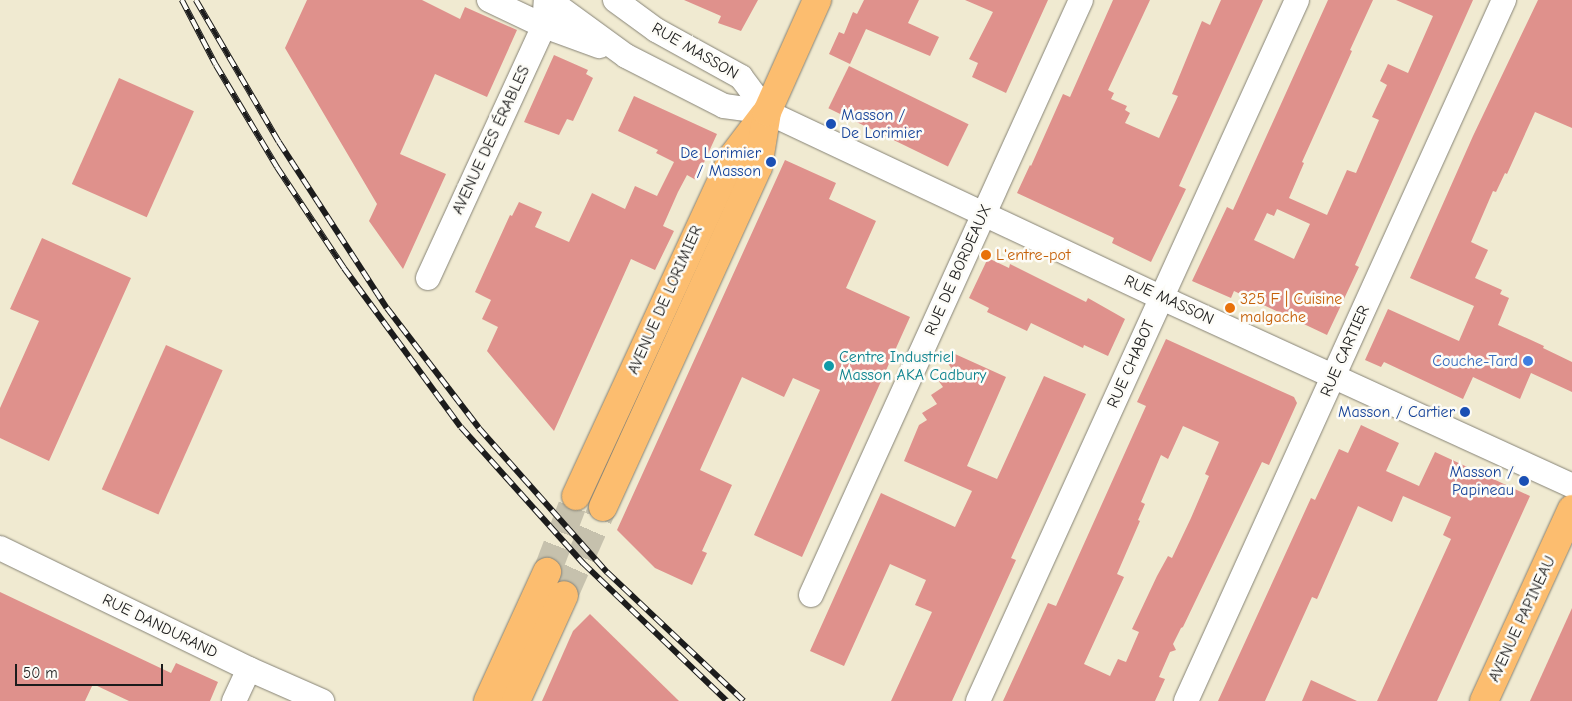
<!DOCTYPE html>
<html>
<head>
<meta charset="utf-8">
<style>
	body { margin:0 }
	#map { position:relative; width:1572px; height:701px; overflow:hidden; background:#f0ead1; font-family:"Comic Neue",sans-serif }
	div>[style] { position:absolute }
	.building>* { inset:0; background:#df918c; transform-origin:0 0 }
	.major-tunnel>* { height:28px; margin-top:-14px; transform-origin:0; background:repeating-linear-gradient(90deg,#c6c1ad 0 28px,transparent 0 42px) }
	.roads { filter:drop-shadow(0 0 1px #868376) drop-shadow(0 0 1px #868376) }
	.minor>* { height:24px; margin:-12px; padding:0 12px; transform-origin:12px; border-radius:12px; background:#fff }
	.major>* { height:28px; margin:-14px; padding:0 14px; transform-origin:14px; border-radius:14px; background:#fcbd6f }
	.rail>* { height:5.5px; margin-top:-2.75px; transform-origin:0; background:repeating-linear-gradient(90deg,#fdfcf7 0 11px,#1c1c1c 0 22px); box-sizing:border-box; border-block:1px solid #1c1c1c }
	.dots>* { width:14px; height:14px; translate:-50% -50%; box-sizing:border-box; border:2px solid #fdfcf7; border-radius:50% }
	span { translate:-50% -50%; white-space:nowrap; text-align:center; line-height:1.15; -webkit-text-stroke:5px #fdfcf7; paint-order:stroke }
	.street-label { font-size:16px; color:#1c1c1c }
	.transit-label { font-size:16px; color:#164399 }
	.left { translate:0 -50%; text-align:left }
	.right { translate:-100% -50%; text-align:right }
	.food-label { font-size:16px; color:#c56008 }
	.culture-label { font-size:16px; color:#0d838f }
	.shop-label { font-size:16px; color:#366cbe }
	.scale { position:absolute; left:15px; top:664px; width:148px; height:22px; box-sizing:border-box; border:2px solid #1c1c1c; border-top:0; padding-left:6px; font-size:15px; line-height:18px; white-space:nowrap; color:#1c1c1c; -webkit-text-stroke:4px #fdfcf7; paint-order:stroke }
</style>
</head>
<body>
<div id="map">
	<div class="building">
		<div style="clip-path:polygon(307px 0,422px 0,460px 19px,465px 7px,517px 30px,487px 97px,435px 74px,400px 154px,446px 174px,403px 269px,369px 221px,377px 204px,285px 48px)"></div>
		<div style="clip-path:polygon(684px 0,758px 0,741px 31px,718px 23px,721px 16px)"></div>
		<div style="clip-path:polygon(864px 0,919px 0,908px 23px,939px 37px,930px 56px,866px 29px,850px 64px,829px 54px,839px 32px,844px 34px,853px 12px,857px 14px)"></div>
		<div style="clip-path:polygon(965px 0,1048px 0,1006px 93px,972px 77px,978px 63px,969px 59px,993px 12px)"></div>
		<div style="clip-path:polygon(1113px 0,1150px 0,1108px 90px,1114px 93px,1111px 99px,1127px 106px,1125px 110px,1130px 113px,1125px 123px,1159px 138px,1178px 96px,1172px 94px,1202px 21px,1210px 25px,1221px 0,1263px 0,1179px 186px,1186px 189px,1151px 262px,1112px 243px,1114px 238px,1017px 193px,1030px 165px,1031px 166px,1063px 94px,1070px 97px)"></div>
		<div style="clip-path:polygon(evenodd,1328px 0,1373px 0,1350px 50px,1352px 51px,1302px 162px,1304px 163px,1289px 198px,1327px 215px,1347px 170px,1356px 173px,1379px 120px,1372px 117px,1387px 85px,1380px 81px,1388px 64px,1408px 73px,1433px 16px,1396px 0,1473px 0,1355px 265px,1359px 267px,1327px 335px,1234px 291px,1231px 298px,1192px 281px,1227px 207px,1233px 210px,1328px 0,1277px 209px,1310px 224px,1294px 259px,1254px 240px,1267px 213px,1274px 216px,1277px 209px)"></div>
		<div style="clip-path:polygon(1538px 0,1572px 0,1572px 128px,1535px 112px,1507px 174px,1505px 173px,1496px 192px,1493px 191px,1471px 242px,1488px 250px,1475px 278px,1502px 290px,1500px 294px,1509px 298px,1498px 325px,1544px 346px,1543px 348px,1572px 362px,1572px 392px,1531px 373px,1520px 399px,1473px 377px,1463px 399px,1384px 362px,1381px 367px,1365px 360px,1388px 309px,1459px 341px,1474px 306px,1410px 278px,1473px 136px)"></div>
		<div style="clip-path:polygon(554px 55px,588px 70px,586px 74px,593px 78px,573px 121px,567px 119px,559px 135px,524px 122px)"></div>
		<div style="left:849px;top:66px;width:133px;height:47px;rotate:26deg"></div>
		<div style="left:119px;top:78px;width:82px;height:116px;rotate:24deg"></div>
		<div style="clip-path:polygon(634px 96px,717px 134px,696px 180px,687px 175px,678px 192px,663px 226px,674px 231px,655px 270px,631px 259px,554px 431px,487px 351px,498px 327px,482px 319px,491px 300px,475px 292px,510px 215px,512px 216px,519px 202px,542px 212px,535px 227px,569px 242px,592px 193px,625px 209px,635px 186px,657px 196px,674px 162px,656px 153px,658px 150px,618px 131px)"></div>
		<div style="clip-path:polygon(785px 160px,836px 183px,829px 199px,876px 221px,846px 288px,910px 317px,802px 557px,754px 535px,820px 390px,793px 378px,784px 397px,742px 377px,700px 470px,732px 485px,702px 551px,707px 553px,692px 585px,655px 568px,617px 530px)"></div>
		<div style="clip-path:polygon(42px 238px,131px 278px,49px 461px,0 438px,0 408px,39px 321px,10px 309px)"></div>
		<div style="clip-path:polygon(988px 258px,1009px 268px,1010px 264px,1086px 302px,1088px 298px,1125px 319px,1108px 356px,1084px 345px,1083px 348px,1031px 323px,1027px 331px,987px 312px,989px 308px,969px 298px)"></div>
		<div style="clip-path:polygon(evenodd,1166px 339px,1294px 397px,1297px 403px,1269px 465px,1262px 462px,1183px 627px,1181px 628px,1173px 644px,1176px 650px,1170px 652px,1159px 677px,1165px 679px,1155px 701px,1003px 701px,1048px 603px,1056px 606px,1146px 406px,1137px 402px,1166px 339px,1183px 426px,1219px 442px,1205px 474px,1209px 476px,1191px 518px,1172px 558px,1168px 556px,1157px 576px,1132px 629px,1139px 632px,1126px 662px,1118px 659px,1110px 676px,1084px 664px,1124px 577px,1117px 574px,1140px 521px,1138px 520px,1145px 504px,1141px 502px,1161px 455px,1168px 459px,1183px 426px)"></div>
		<div style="left:166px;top:345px;width:62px;height:158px;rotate:24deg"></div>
		<div style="clip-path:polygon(955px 354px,1006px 377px,967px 466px,997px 479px,1044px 376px,1086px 394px,1011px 558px,1016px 560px,952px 701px,891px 701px,932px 612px,915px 605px,926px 580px,890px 564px,844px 666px,810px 651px,881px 493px,955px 527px,972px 491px,904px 461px,919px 425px,927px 420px,922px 413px,937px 404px,931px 395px,943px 387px,938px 380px,952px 369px,946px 361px)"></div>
		<div style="clip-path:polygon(1361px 425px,1399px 443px,1386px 471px,1419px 486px,1435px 452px,1530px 496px,1437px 701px,1377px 701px,1451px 539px,1443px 535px,1451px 517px,1403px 496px,1392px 522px,1358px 506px,1317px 599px,1312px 597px,1265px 701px,1218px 701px,1311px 498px,1315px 500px,1339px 449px,1348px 453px)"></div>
		<div style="clip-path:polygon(0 592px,171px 673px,176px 663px,218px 682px,210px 701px,129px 701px,93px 684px,85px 701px,0 701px)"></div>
		<div style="clip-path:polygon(1572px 608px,1572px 701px,1530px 701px)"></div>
		<div style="clip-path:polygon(590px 614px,679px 701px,542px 701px,573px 631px)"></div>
		<div style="clip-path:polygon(1311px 680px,1357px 701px,1302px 701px)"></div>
	</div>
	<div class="major-tunnel">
		<div style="left:547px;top:572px;width:81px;rotate:-69.1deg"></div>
		<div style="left:564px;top:595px;width:96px;rotate:-66.1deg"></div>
	</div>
	<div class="roads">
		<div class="minor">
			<div style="left:489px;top:0;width:61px;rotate:25.3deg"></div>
			<div style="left:544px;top:26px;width:59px;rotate:20deg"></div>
			<div style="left:549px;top:0;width:95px;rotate:36deg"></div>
			<div style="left:626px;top:56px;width:110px;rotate:27deg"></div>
			<div style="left:724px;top:106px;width:43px;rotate:7.9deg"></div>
			<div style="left:767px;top:112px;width:434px;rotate:25.2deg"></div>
			<div style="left:1160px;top:297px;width:453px;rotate:24.6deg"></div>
			<div style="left:615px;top:0;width:51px;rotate:36.2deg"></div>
			<div style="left:656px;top:30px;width:97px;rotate:28.9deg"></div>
			<div style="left:741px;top:77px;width:44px;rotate:53.4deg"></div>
			<div style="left:428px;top:278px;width:277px;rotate:-65.3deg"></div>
			<div style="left:544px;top:26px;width:26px;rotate:-86deg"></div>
			<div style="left:0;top:548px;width:277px;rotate:25.9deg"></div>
			<div style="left:249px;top:669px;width:80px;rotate:23.7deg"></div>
			<div style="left:811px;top:595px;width:653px;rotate:-65.59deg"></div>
			<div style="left:234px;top:701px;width:35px;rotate:-65deg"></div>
			<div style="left:978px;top:701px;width:770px;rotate:-65.53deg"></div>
			<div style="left:1186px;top:701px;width:770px;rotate:-65.6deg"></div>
		</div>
		<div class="major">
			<div style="left:576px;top:496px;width:374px;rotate:-65.2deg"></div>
			<div style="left:733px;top:156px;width:51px;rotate:-52.9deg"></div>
			<div style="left:603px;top:507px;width:374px;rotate:-65.5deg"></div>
			<div style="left:758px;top:167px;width:56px;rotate:-80.7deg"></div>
			<div style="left:767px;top:112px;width:123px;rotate:-65.9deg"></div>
			<div style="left:488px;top:701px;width:142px;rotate:-65.4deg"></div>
			<div style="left:516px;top:701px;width:116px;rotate:-65.6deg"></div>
			<div style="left:1484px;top:701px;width:211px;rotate:-65.4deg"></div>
		</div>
	</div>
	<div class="rail">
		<div style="left:182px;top:0;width:73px;rotate:62.4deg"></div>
		<div style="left:216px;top:65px;width:119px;rotate:59.1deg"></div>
		<div style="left:277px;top:167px;width:121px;rotate:56.4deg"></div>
		<div style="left:344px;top:268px;width:197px;rotate:53.7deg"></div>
		<div style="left:461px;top:427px;width:183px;rotate:48.1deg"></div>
		<div style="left:583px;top:563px;width:199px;rotate:43.8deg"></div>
		<div style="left:196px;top:0;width:164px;rotate:59.7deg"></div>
		<div style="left:279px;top:142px;width:198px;rotate:57deg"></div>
		<div style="left:387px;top:308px;width:151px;rotate:52.5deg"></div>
		<div style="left:479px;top:428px;width:193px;rotate:48.4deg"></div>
		<div style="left:607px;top:572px;width:188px;rotate:43.3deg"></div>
	</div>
	<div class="dots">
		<div style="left:831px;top:124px;background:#1a4fb4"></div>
		<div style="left:771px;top:162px;background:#1a4fb4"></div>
		<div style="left:986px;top:255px;background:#e8710a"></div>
		<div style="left:1230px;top:308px;background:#e8710a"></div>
		<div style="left:1528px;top:361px;background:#3f7fe0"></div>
		<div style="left:829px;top:366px;background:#0f9aa8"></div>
		<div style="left:1465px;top:412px;background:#1a4fb4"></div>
		<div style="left:1524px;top:481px;background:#1a4fb4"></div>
	</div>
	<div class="street-label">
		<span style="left:695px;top:51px;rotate:30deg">RUE MASSON</span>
		<span style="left:491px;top:140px;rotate:-65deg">AVENUE DES ÉRABLES</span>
		<span style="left:958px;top:270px;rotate:-66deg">RUE DE BORDEAUX</span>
		<span style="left:665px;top:300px;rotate:-66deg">AVENUE DE LORIMIER</span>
		<span style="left:1169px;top:300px;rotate:25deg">RUE MASSON</span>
		<span style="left:1345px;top:351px;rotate:-66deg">RUE CARTIER</span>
		<span style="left:1131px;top:364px;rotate:-66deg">RUE CHABOT</span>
		<span style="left:1522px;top:619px;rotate:-65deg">AVENUE PAPINEAU</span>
		<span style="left:160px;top:626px;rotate:26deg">RUE DANDURAND</span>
	</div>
	<div class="transit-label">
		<span class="left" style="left:841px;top:124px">Masson /<br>De Lorimier</span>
		<span class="right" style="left:761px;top:162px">De Lorimier<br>/ Masson</span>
		<span class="right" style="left:1455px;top:412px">Masson / Cartier</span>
		<span class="right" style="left:1514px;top:481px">Masson /<br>Papineau</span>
	</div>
	<div class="food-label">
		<span class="left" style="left:996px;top:255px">L'entre-pot</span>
		<span class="left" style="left:1240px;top:308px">325 F | Cuisine<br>malgache</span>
	</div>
	<div class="culture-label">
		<span class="left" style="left:839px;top:366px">Centre Industriel<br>Masson AKA Cadbury</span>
	</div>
	<div class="shop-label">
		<span class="right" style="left:1518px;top:361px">Couche-Tard</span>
	</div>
	<div class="scale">50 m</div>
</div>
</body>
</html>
